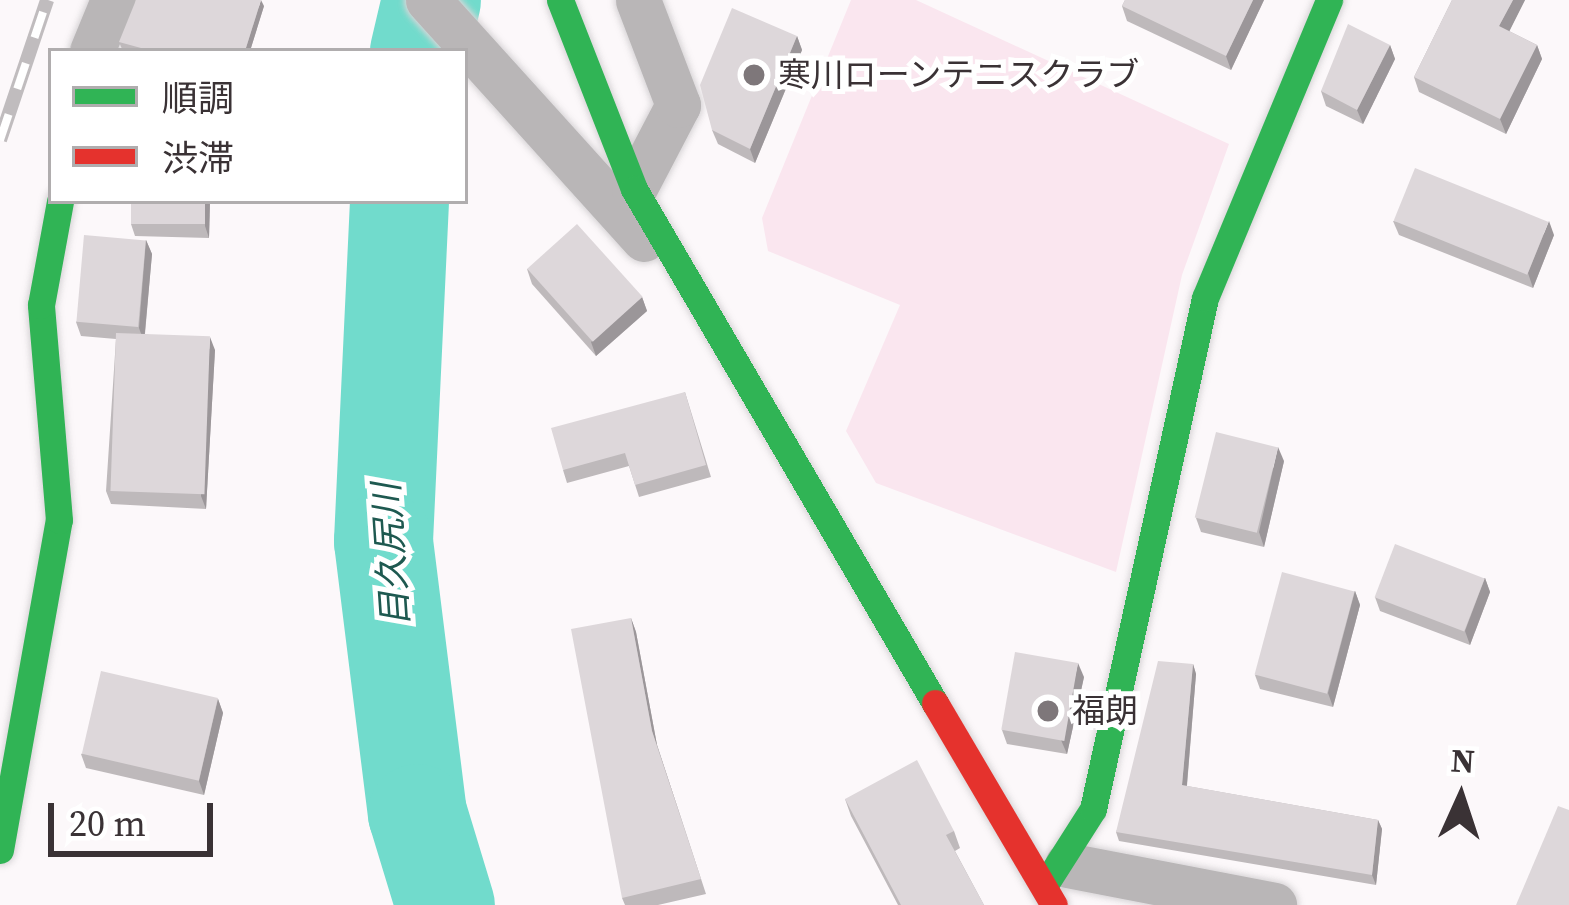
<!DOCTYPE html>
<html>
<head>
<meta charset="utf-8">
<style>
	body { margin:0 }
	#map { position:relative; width:1569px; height:905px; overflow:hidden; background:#fcf8fa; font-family:"Source Serif 4","Noto Sans JP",serif }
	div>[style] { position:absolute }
	.green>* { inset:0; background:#fae6ef }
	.river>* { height:99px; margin:-49.5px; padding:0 49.5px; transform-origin:49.5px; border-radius:49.5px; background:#71dbcc }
	.roads { filter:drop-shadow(0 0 3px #d8d5d7) drop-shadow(0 0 3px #d8d5d7) }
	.street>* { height:45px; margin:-22.5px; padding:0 22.5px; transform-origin:22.5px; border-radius:22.5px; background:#b9b6b7 }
	.fast>* { height:27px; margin:-13.5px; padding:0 13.5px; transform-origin:13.5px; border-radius:13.5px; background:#30b455 }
	.jam>* { height:27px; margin:-13.5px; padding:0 13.5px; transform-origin:13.5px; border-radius:13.5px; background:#e5322d }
	.rail>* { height:14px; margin-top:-7px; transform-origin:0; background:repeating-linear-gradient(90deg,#fff 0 27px,#c0bcbe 0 54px); box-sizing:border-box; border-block:3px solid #c0bcbe }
	.wall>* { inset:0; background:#beb9bb }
	.shaded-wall>* { inset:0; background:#9b9699 }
	.building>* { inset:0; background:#ddd7da; transform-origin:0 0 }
	.dots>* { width:33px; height:33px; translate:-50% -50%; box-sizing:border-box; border:6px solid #fff; border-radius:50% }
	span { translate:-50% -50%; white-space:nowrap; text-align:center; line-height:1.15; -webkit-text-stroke:10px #fff; paint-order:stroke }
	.poi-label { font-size:33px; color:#3a3235 }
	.left { translate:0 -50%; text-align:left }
	.water-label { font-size:36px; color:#1e5950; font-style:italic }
	.legend { position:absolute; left:48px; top:48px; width:420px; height:156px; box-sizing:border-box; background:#fff; border:3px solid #b0adae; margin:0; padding:15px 21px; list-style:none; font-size:36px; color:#3a3235 }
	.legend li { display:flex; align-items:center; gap:24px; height:60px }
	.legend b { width:60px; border:3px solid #b0adae }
	.north { position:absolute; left:1401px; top:737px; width:120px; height:120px; -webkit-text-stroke:9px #fff; paint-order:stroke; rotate:3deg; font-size:33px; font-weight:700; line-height:48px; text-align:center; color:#3a3235 }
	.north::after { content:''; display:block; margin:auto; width:42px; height:54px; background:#3a3235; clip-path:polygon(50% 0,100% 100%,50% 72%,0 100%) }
	.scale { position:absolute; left:48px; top:803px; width:165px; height:54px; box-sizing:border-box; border:6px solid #3a3235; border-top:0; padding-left:15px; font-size:36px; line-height:42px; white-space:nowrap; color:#3a3235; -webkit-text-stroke:9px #fff; paint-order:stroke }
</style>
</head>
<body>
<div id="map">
	<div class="green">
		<div style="clip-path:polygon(851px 0,916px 0,1229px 144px,1182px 275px,1116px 572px,876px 483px,846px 431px,900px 305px,768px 251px,762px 218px)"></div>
	</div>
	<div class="river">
		<div style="left:419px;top:51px;width:52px;rotate:-76.8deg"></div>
		<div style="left:399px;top:201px;width:340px;rotate:92.7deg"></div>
		<div style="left:383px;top:541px;width:274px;rotate:82.9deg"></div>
		<div style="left:417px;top:813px;width:96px;rotate:73.1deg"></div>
	</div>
	<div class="roads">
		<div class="street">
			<div style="left:428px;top:0;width:322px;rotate:47.9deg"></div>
			<div style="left:92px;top:51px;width:55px;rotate:-67.6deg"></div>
			<div style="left:634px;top:189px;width:95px;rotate:-62.4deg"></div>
			<div style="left:678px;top:105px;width:112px;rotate:-110.9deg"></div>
			<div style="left:1067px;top:865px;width:211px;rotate:10.9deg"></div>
		</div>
		<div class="fast">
			<div style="left:560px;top:0;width:203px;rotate:68.6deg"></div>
			<div style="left:634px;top:189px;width:596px;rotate:59.65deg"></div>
			<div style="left:0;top:850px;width:335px;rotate:-79.9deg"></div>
			<div style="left:59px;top:520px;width:216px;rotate:-94.8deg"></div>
			<div style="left:41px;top:305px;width:106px;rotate:-79.6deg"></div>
			<div style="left:1044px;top:886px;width:91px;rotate:-57.5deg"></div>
			<div style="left:1093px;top:809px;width:523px;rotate:-77.64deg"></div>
			<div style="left:1205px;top:298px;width:323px;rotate:-67.4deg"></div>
		</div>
		<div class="jam">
			<div style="left:935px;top:703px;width:234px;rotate:59.5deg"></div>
		</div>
	</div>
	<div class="rail">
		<div style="left:0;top:140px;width:148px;rotate:-71.4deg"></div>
	</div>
	<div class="wall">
		<div style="clip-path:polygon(1125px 0,1264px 0,1231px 70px,1127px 21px,1122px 6px)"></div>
		<div style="clip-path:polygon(1452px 0,1525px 0,1509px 31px,1537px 45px,1542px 59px,1506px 134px,1419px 92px,1414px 77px)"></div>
		<div style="clip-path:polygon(264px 6px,250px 51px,128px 51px,122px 49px,119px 42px)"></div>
		<div style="clip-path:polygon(797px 36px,802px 50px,755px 163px,718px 144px,712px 130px)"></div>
		<div style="clip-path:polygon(1390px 45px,1395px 59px,1363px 124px,1326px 106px,1321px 91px)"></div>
		<div style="clip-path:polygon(210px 201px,209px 238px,135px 236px,131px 224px)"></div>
		<div style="clip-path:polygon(1393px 221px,1554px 235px,1533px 288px,1399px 235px)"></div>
		<div style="clip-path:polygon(146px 240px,152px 254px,145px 334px,215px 350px,206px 509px,111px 504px,106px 491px,116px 339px,81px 336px,76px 322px)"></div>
		<div style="clip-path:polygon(527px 269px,642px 297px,647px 311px,596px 356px,532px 284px)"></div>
		<div style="clip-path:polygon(685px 392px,711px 477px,639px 497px,629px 466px,567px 483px,563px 470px)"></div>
		<div style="clip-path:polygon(1284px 461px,1264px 547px,1201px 532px,1196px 518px)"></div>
		<div style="clip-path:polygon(1485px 578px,1490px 592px,1470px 645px,1380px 611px,1375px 597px)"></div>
		<div style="clip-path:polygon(1355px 591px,1360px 605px,1333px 707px,1260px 689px,1255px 675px)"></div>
		<div style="clip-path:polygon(631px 618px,636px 632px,657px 745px,706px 894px,658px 905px,625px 905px,622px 898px)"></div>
		<div style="clip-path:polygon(1193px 664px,1196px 674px,1187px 786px,1378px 820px,1382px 829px,1376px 885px,1119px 841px,1116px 832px)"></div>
		<div style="clip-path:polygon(1084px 677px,1067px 754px,1007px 744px,1002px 730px)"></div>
		<div style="clip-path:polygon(218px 699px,223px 713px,204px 795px,86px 768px,81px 754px)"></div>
		<div style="clip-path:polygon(845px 799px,954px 831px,960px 848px,955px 851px,984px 905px,898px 905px,851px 816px)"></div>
	</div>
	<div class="shaded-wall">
		<div style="clip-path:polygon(261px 0,264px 6px,250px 51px,245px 51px)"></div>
		<div style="clip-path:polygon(1253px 0,1264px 0,1231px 70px,1226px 56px)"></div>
		<div style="clip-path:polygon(1513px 0,1525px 0,1505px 40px,1499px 26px)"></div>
		<div style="clip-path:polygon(797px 36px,802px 50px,755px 163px,750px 149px)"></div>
		<div style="clip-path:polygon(1390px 45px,1395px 59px,1363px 124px,1357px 110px)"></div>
		<div style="clip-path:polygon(1537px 45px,1542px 59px,1506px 134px,1500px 119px)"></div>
		<div style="clip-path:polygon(205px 201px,210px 201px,209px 238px,205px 226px)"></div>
		<div style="clip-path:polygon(1549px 221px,1554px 235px,1533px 288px,1528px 273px)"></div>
		<div style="clip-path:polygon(146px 240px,152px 254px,144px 342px,139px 328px)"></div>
		<div style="clip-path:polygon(642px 297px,647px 311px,596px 356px,591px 342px)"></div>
		<div style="clip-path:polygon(210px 337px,215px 350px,206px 509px,201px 496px)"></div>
		<div style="clip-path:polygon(1278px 447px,1284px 461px,1264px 547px,1259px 532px)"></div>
		<div style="clip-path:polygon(1485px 578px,1490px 592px,1470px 645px,1465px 631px)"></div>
		<div style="clip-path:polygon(1355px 591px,1360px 605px,1333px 707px,1328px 693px)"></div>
		<div style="clip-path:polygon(631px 618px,636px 632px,657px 745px,706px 894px,652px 731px)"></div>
		<div style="clip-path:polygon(1078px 663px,1084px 677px,1067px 754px,1061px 740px)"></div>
		<div style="clip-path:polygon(1193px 664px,1196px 674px,1186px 795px,1182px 785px)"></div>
		<div style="clip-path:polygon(218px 699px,223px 713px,204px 795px,199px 781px)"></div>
		<div style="clip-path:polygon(1378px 820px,1382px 829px,1376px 885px,1372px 875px)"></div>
	</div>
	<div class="building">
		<div style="clip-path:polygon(136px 0,261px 0,245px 51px,152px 51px,119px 42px)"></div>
		<div style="clip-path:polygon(1125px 0,1253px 0,1226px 56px,1122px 6px)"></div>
		<div style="clip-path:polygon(1452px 0,1513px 0,1499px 26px,1537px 45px,1500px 119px,1414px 77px)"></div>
		<div style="clip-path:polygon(732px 8px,797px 36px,750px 149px,712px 130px,700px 85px)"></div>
		<div style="clip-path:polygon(1348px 24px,1390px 45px,1357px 110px,1321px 91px)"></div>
		<div style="left:1415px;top:168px;width:144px;height:57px;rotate:22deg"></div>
		<div style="left:131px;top:201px;width:74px;height:23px"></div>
		<div style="left:577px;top:224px;width:98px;height:67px;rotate:48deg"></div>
		<div style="left:84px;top:235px;width:62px;height:87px;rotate:5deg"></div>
		<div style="left:116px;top:333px;width:94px;height:158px;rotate:2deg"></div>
		<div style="clip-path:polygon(685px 392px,706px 465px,635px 485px,625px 453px,563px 470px,551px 428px)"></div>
		<div style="left:1216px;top:432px;width:64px;height:88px;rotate:14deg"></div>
		<div style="left:1395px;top:544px;width:96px;height:57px;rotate:21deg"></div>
		<div style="left:1282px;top:572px;width:75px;height:106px;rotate:15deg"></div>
		<div style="clip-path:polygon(631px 618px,652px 731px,701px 879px,622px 898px,571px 629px)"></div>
		<div style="left:1015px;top:652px;width:64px;height:79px;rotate:10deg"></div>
		<div style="clip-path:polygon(1158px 661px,1193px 664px,1182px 785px,1378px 820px,1372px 875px,1116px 832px)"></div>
		<div style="left:101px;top:671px;width:120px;height:85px;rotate:13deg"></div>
		<div style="clip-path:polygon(917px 760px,954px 831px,946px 835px,984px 905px,901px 905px,845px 799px)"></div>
		<div style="clip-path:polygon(1558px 806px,1569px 810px,1569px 905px,1516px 905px)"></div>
	</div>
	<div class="dots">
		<div style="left:754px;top:75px;background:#7e777a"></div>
		<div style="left:1048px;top:711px;background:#7e777a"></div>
	</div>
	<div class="poi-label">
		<span class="left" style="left:778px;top:75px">寒川ローンテニスクラブ</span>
		<span class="left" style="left:1072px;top:711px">福朗</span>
	</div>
	<div class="water-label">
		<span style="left:391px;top:555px;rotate:-94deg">目久尻川</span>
	</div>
	<ul class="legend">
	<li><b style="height:15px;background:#30b455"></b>順調</li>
	<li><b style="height:15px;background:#e5322d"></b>渋滞</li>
	</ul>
	<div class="north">N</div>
	<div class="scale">20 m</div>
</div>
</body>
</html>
